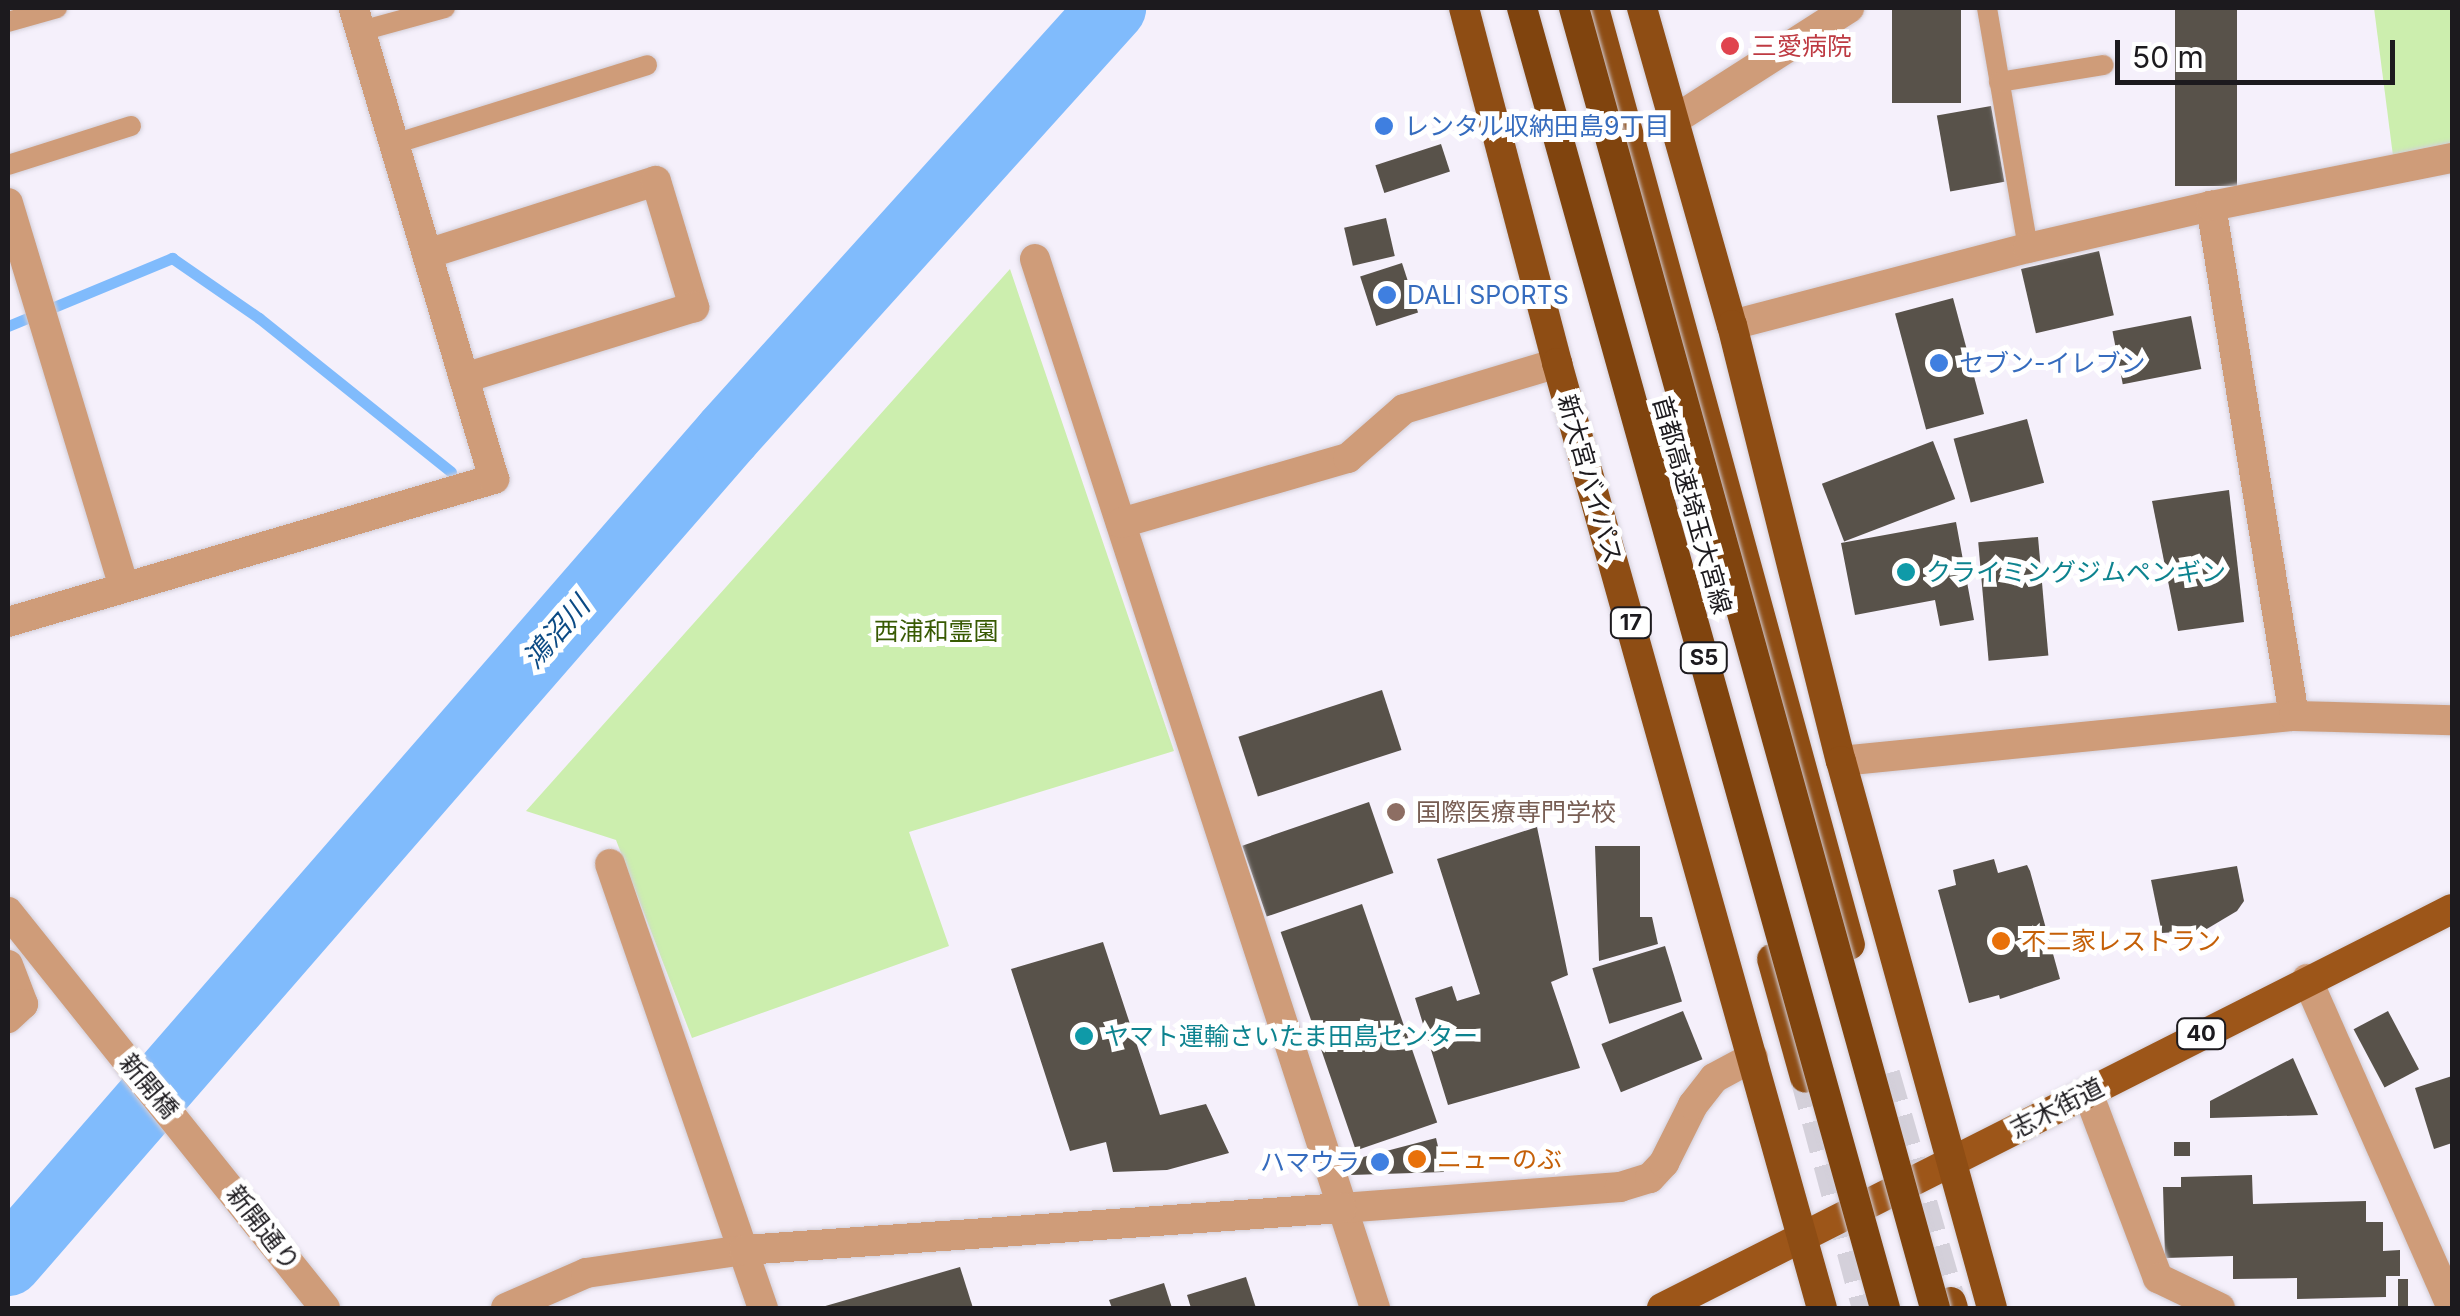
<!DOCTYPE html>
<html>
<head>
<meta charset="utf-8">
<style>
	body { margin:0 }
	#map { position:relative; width:2460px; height:1316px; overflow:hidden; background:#f5f0fb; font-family:Inter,"Noto Sans JP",sans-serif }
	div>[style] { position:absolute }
	.green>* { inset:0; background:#cceeae }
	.stream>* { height:11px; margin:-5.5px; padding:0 5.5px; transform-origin:5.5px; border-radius:5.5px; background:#80bbfc }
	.river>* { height:68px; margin:-34px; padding:0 34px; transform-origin:34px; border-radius:34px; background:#80bbfc }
	.building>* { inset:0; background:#58524a; transform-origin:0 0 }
	.trunk-tunnel>* { height:30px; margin-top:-15px; transform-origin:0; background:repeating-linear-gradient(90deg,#d4d0da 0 30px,transparent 0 45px) }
	.roads { filter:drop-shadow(0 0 2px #d2ced8) drop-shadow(0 0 2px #d2ced8) }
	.service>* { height:20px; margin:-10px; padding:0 10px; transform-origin:10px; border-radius:10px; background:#cf9c79 }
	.minor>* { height:30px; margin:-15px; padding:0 15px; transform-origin:15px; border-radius:15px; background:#cf9c79 }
	.tertiary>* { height:30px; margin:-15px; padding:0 15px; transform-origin:15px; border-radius:15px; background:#cf9c79 }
	.primary>* { height:30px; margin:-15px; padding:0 15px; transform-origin:15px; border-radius:15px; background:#9d5619 }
	.trunk>* { height:30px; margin:-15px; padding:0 15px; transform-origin:15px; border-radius:15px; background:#8e4d14 }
	.bridges { filter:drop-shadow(0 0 2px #d2ced8) drop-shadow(0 0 2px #d2ced8) }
	.motorway-bridge>* { height:30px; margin:-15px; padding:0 15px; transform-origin:15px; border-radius:15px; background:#80440e }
	.dots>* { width:28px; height:28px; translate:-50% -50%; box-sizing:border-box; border:5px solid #fff; border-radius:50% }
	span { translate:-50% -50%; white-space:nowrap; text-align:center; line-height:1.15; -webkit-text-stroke:10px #fff; paint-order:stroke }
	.shield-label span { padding:2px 8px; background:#fff; border:2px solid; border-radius:8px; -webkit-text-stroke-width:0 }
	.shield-label { font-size:22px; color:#1c1a1e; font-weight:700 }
	.health-label { font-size:25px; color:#be3a42 }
	.left { translate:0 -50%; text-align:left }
	.shop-label { font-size:25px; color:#366cbe }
	.right { translate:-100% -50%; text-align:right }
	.street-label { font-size:25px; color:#1c1a1e }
	.culture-label { font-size:25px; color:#0d838f }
	.park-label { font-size:25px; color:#385a03 }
	.education-label { font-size:25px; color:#785e54 }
	.food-label { font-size:25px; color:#c56008 }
	.water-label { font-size:28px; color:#0b4a84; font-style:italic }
	.frame { position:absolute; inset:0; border:10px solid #1c1a1e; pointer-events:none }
	.scale { position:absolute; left:2115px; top:40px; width:280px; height:45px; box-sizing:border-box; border:5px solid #1c1a1e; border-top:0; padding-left:12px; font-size:30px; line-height:35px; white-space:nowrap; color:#1c1a1e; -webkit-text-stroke:8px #fff; paint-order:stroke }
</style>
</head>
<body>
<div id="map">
	<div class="green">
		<div style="clip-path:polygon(2374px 8px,2452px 8px,2452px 145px,2393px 156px)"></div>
		<div style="clip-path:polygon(1010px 269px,1174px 751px,909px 832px,949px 946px,692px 1038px,616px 840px,526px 811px)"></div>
	</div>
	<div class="stream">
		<div style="left:8px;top:326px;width:178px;rotate:-22.5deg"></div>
		<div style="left:172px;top:258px;width:106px;rotate:34.6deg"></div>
		<div style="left:259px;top:318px;width:246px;rotate:38.7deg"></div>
		<div style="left:564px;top:584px;width:25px;rotate:47deg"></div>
	</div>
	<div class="river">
		<div style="left:8px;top:1262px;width:1097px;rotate:-48.99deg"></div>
		<div style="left:728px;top:434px;width:574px;rotate:-47.97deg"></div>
	</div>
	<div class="building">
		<div style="left:1892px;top:8px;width:69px;height:95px"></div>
		<div style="left:2175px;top:8px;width:62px;height:178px"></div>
		<div style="left:1991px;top:106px;width:77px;height:55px;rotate:80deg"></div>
		<div style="left:1441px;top:144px;width:29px;height:69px;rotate:72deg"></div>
		<div style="left:1386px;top:218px;width:39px;height:43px;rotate:77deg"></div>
		<div style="left:2099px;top:251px;width:66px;height:80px;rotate:77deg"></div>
		<div style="left:1402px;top:263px;width:52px;height:44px;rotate:72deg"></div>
		<div style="left:1953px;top:298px;width:120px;height:60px;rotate:75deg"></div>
		<div style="left:2191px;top:316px;width:54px;height:80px;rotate:79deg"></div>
		<div style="left:2027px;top:419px;width:66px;height:76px;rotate:75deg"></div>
		<div style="left:1933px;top:441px;width:62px;height:119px;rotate:69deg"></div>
		<div style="clip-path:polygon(2229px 490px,2244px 622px,2178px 631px,2152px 501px)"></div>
		<div style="clip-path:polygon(1956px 522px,1974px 620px,1940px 626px,1935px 600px,1855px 615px,1841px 543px)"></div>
		<div style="left:2038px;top:537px;width:119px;height:60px;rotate:85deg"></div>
		<div style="left:1382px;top:690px;width:63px;height:151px;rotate:72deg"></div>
		<div style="left:1369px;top:802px;width:75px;height:134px;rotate:71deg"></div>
		<div style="clip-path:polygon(1537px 827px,1568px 975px,1551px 982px,1580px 1068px,1448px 1105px,1415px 998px,1452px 986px,1457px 1001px,1480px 994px,1437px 859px)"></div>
		<div style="clip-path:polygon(1595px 846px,1640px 846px,1640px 917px,1652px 917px,1658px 944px,1599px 961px)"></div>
		<div style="clip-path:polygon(1994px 859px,1998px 873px,2027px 865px,2030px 871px,2060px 979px,2000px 999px,1999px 995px,1969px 1003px,1938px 890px,1956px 885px,1953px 870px)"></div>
		<div style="clip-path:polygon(2237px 866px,2244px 901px,2237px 911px,2205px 930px,2162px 933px,2151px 880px)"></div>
		<div style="left:1362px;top:904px;width:231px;height:86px;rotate:71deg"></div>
		<div style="clip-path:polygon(1103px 942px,1160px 1115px,1206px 1104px,1229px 1153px,1167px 1170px,1113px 1172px,1106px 1142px,1070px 1151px,1011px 969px)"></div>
		<div style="left:1665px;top:946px;width:58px;height:76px;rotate:73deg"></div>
		<div style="left:1683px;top:1011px;width:52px;height:88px;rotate:68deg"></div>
		<div style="left:2388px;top:1011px;width:66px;height:39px;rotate:62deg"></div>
		<div style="clip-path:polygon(2293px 1058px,2318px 1115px,2210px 1118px,2210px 1101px)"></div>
		<div style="clip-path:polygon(2452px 1076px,2452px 1143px,2434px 1149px,2415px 1088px)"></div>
		<div style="clip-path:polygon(1436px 1138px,1444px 1172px,1351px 1175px,1348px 1161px)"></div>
		<div style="left:2174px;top:1142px;width:16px;height:14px"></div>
		<div style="clip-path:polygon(2252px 1175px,2253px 1204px,2366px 1201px,2366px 1222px,2383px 1222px,2383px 1251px,2400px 1250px,2400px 1276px,2386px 1276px,2386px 1297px,2297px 1299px,2297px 1278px,2233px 1279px,2233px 1256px,2165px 1258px,2163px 1187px,2181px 1187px,2181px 1177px)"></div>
		<div style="clip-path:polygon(960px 1267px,973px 1308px,822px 1308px,822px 1307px)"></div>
		<div style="clip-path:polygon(1246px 1277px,1256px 1308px,1191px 1308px,1187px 1295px)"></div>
		<div style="left:2398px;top:1279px;width:10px;height:29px"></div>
		<div style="clip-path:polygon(1164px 1283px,1172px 1308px,1112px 1308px,1109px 1300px)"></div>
	</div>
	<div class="trunk-tunnel">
		<div style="left:1885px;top:1074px;width:237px;rotate:73.9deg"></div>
		<div style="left:1805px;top:1077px;width:239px;rotate:75deg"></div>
	</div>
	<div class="roads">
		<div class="service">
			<div style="left:1987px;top:8px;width:243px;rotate:80.3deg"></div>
			<div style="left:8px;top:22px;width:51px;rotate:-15.9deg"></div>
			<div style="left:361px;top:31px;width:87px;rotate:-15.3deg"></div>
			<div style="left:1999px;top:82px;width:106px;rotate:-9.2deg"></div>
			<div style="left:394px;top:144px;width:265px;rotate:-17.3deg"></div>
			<div style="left:8px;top:165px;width:129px;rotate:-17.6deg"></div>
		</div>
		<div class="minor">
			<div style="left:1674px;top:120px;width:208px;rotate:-32.6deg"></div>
			<div style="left:8px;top:203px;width:401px;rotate:73.2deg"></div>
			<div style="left:427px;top:254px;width:240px;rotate:-17.7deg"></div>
			<div style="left:656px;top:181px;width:132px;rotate:73.2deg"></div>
			<div style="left:694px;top:307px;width:241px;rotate:162.8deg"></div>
			<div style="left:1035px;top:259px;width:1103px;rotate:72.04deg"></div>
			<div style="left:1732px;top:325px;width:306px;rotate:-14.6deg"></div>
			<div style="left:2028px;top:248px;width:188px;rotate:-12.9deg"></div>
			<div style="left:1121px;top:523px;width:236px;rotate:-16deg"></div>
			<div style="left:1348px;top:458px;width:74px;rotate:-41.2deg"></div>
			<div style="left:1404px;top:409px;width:160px;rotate:-16.7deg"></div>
			<div style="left:8px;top:622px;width:507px;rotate:-16.4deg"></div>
			<div style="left:494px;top:479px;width:491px;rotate:-106.6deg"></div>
			<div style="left:2294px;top:716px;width:517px;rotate:-99.24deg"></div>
			<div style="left:2211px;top:206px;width:246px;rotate:-11.3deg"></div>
			<div style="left:1841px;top:761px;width:455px;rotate:-5.7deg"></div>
			<div style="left:2294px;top:716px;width:158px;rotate:1.5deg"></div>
			<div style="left:610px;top:864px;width:470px;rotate:71deg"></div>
			<div style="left:8px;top:965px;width:42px;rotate:69deg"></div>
			<div style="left:23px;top:1004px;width:21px;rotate:137deg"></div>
			<div style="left:2307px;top:979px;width:360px;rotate:66.2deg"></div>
			<div style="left:2088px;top:1093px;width:198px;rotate:69.3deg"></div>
			<div style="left:2158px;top:1278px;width:69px;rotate:25.8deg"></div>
			<div style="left:1342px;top:1208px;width:279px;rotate:-4.3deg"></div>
			<div style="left:1620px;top:1187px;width:31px;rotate:-17deg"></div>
			<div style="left:1650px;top:1178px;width:21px;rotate:-47deg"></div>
			<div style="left:1664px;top:1163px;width:65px;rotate:-63.4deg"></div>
			<div style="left:1693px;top:1105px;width:34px;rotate:-52deg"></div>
			<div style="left:1714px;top:1078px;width:44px;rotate:-28.3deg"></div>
		</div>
		<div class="tertiary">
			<div style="left:8px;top:912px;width:507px;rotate:51.32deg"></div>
			<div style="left:506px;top:1308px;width:87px;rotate:-23.6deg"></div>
			<div style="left:586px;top:1273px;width:160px;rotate:-8.3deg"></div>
			<div style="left:744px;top:1250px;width:599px;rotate:-4.02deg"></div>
		</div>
		<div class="primary">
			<div style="left:1662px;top:1308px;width:885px;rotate:-26.8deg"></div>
		</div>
		<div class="trunk">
			<div style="left:1464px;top:8px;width:367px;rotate:75.3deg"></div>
			<div style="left:1557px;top:363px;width:981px;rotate:74.34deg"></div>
			<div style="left:1594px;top:8px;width:971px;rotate:74.72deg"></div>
			<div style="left:1642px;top:8px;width:330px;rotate:74.2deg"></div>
			<div style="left:1732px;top:325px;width:449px;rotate:76deg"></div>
			<div style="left:1841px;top:761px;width:567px;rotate:74.57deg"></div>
			<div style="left:1772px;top:959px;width:123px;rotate:74.4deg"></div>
			<div style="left:1951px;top:1302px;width:6px;rotate:72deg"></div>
		</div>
	</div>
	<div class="bridges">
		<div class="motorway-bridge">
			<div style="left:1522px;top:8px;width:1350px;rotate:74.4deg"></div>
			<div style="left:1574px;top:8px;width:1349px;rotate:74.48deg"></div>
		</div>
	</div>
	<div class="dots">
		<div style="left:1730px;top:46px;background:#e0444e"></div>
		<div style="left:1384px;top:126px;background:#3f7fe0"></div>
		<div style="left:1387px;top:295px;background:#3f7fe0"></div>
		<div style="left:1939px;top:363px;background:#3f7fe0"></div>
		<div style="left:1906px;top:572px;background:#0f9aa8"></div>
		<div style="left:1396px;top:812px;background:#8d6e63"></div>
		<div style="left:2001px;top:941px;background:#e8710a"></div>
		<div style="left:1084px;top:1036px;background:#0f9aa8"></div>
		<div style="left:1417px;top:1159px;background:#e8710a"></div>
		<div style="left:1380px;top:1162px;background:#3f7fe0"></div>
	</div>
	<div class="shield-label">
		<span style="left:1631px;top:623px">17</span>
		<span style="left:1704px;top:658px">S5</span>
		<span style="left:2201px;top:1034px">40</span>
	</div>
	<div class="health-label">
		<span class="left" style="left:1752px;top:46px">三愛病院</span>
	</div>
	<div class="shop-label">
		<span class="left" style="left:1404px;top:126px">レンタル収納田島9丁目</span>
		<span class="left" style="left:1407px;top:295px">DALI SPORTS</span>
		<span class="left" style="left:1959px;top:363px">セブン-イレブン</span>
		<span class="right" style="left:1360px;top:1162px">ハマウラ</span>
	</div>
	<div class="street-label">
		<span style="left:1590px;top:479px;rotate:74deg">新大宮バイパス</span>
		<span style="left:1692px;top:505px;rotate:74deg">首都高速埼玉大宮線</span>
		<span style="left:149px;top:1086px;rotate:50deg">新開橋</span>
		<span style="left:2057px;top:1108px;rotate:-27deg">志木街道</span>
		<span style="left:263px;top:1228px;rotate:52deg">新開通り</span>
	</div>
	<div class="culture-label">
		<span class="left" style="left:1926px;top:572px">クライミングジムペンギン</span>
		<span class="left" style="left:1104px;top:1036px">ヤマト運輸さいたま田島センター</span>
	</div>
	<div class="park-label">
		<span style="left:936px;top:631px">西浦和霊園</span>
	</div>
	<div class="education-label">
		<span class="left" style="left:1416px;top:812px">国際医療専門学校</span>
	</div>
	<div class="food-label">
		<span class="left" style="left:2021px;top:941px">不二家レストラン</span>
		<span class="left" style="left:1437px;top:1159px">ニューのぶ</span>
	</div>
	<div class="water-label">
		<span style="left:556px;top:632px;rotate:-49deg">鴻沼川</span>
	</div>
	<div class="frame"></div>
	<div class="scale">50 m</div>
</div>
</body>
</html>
